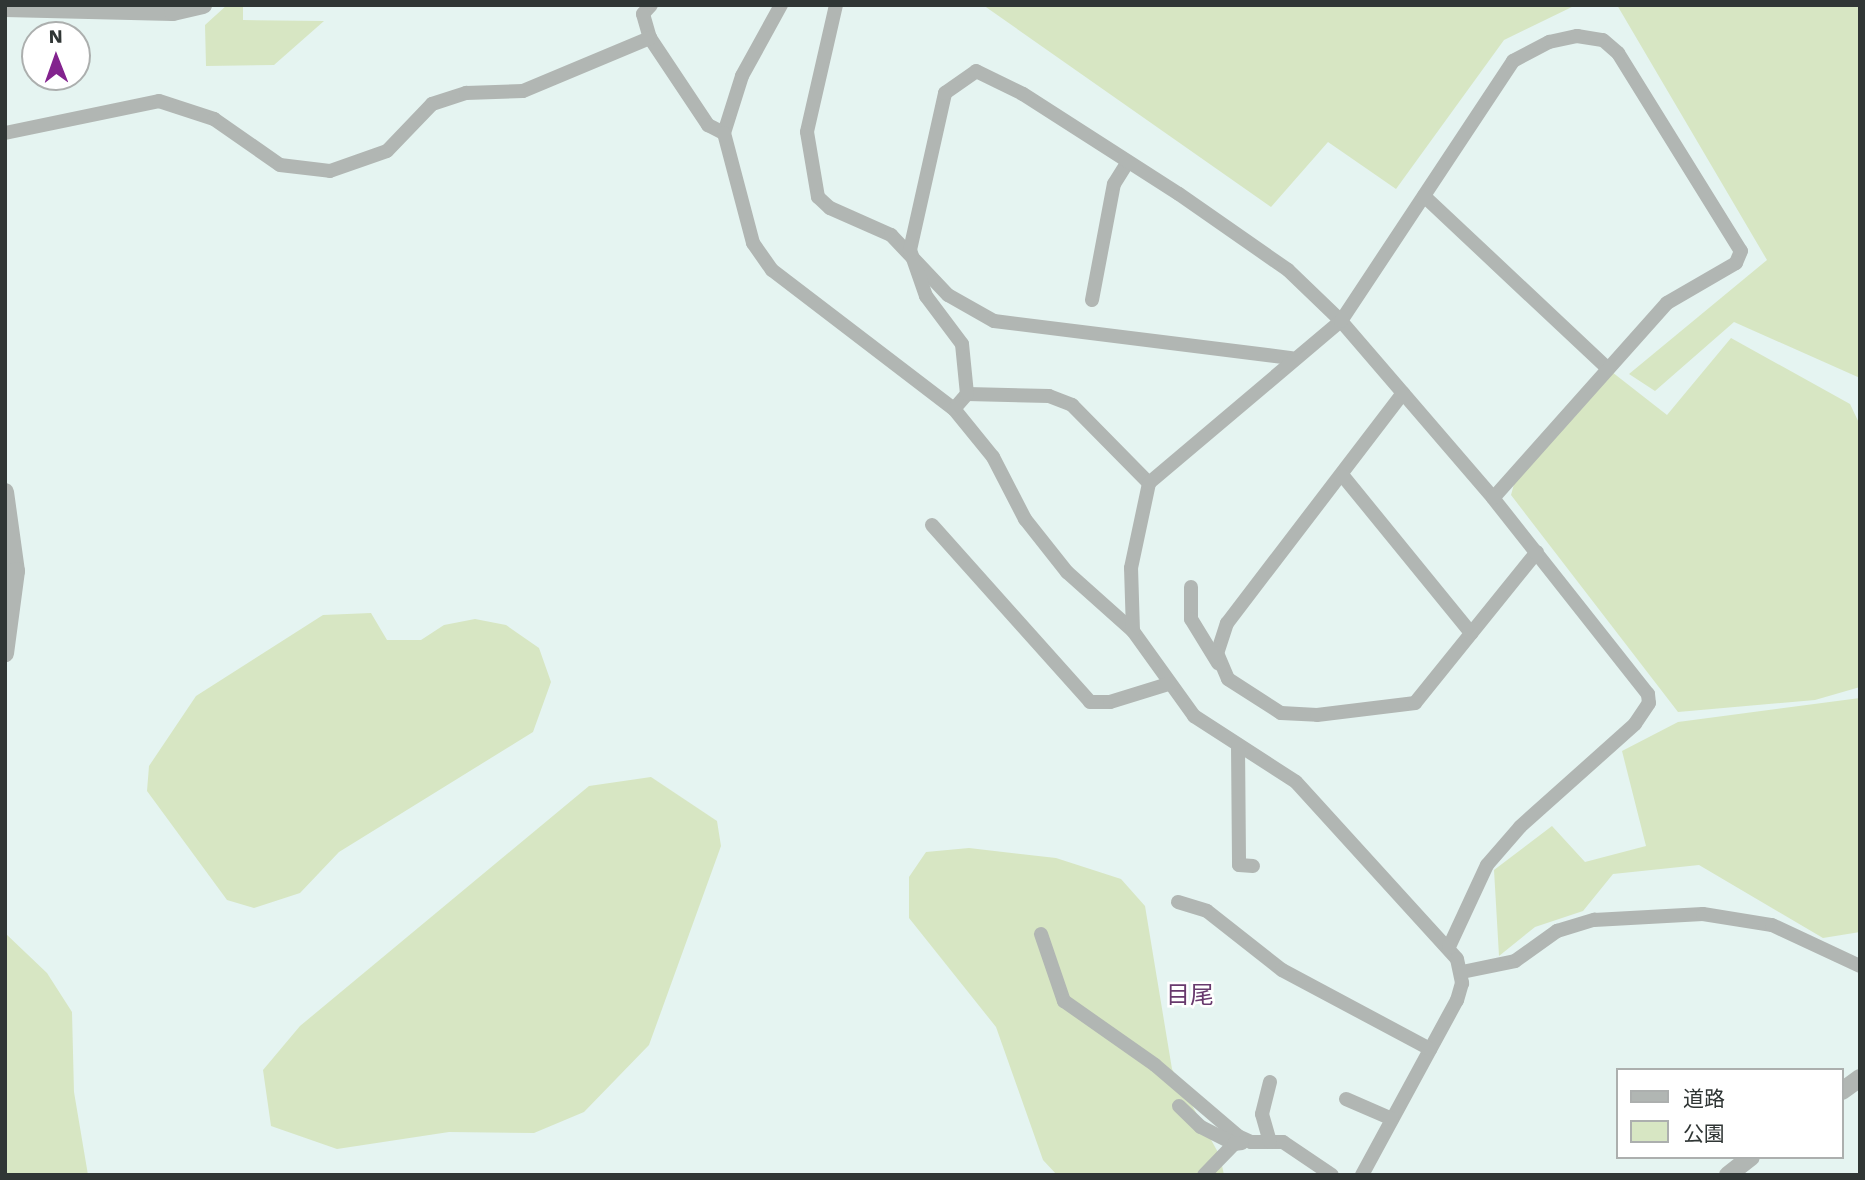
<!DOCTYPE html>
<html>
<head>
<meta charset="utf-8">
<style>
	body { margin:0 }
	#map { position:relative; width:1865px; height:1180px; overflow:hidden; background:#e5f4f1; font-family:"Work Sans","Noto Sans JP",sans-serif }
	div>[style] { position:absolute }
	.green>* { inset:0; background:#d7e6c3 }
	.minor>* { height:14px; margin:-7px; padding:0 7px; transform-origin:7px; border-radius:7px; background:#b1b6b3 }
	.tertiary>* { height:18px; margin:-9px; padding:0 9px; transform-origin:9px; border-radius:9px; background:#b1b6b3 }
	span { translate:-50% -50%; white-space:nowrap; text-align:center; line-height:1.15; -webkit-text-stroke:5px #fff; paint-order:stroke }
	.quarter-label { font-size:24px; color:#68396d }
	.frame { position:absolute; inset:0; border:7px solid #303635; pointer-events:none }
	.legend { position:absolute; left:1616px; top:1068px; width:228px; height:91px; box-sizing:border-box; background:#fff; border:2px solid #acafae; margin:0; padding:9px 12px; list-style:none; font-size:21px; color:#303635 }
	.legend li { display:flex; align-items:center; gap:14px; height:35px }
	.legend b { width:35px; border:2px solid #acafae }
	.north { position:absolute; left:21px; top:21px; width:70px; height:70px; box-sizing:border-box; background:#fff; border:2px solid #acafae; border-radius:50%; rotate:359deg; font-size:19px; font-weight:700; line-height:28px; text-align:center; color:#303635 }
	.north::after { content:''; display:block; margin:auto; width:24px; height:32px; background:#83238e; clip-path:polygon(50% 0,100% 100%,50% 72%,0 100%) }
</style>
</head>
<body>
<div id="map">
	<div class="green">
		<div style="clip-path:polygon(227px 5px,243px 5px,243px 20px,324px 21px,274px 65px,206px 66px,205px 25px)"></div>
		<div style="clip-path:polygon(983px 5px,1576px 5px,1504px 40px,1396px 189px,1328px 142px,1271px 207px)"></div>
		<div style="clip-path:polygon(1617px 5px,1860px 5px,1860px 378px,1734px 322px,1655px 391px,1629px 374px,1767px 260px)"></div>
		<div style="clip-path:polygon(1731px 338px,1850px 404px,1860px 425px,1860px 687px,1815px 700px,1678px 712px,1511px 495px,1514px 484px,1612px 372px,1667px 415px)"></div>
		<div style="clip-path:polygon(371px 613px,387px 640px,421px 640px,444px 625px,475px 619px,506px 625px,539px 648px,551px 682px,533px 732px,339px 852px,300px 893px,254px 908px,227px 900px,147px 791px,149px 766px,196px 696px,323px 615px)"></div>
		<div style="clip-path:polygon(1860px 698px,1860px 932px,1823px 938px,1699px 865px,1613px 874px,1583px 911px,1535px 927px,1499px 956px,1494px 870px,1552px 826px,1585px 862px,1646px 846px,1622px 751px,1678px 722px)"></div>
		<div style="clip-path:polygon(651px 777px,717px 821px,721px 846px,649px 1045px,584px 1112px,534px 1133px,449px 1132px,337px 1149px,271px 1126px,263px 1070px,300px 1026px,589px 786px)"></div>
		<div style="clip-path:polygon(969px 848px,1056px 858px,1121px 879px,1145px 906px,1172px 1069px,1220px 1156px,1224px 1175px,1057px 1175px,1043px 1160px,996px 1027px,909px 918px,909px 877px,926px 852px)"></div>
		<div style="clip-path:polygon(5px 933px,47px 973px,72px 1012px,74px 1092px,88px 1175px,5px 1175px)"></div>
	</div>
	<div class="minor">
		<div style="left:651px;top:5px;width:12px;rotate:132deg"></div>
		<div style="left:643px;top:14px;width:25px;rotate:74deg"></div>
		<div style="left:650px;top:38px;width:105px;rotate:56.3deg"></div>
		<div style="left:708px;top:125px;width:18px;rotate:27deg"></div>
		<div style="left:781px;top:5px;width:81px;rotate:118.8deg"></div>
		<div style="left:742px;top:76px;width:60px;rotate:107.5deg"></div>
		<div style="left:724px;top:133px;width:114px;rotate:75.2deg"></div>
		<div style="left:753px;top:243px;width:33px;rotate:55deg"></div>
		<div style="left:772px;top:270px;width:229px;rotate:37.4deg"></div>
		<div style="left:954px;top:409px;width:62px;rotate:50.9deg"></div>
		<div style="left:993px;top:457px;width:70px;rotate:62.7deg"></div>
		<div style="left:1025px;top:519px;width:68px;rotate:51.6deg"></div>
		<div style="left:1067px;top:572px;width:89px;rotate:41.8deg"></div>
		<div style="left:1133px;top:631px;width:105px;rotate:54.3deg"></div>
		<div style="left:1194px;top:716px;width:121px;rotate:32.9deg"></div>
		<div style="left:1296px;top:782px;width:239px;rotate:47.7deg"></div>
		<div style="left:1457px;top:959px;width:25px;rotate:78deg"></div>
		<div style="left:1462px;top:983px;width:18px;rotate:106deg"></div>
		<div style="left:1457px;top:1000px;width:199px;rotate:118.5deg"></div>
		<div style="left:836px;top:5px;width:130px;rotate:102.9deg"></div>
		<div style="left:807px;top:132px;width:66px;rotate:80.4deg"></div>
		<div style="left:818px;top:197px;width:16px;rotate:43deg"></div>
		<div style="left:830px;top:208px;width:67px;rotate:23.9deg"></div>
		<div style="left:891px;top:235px;width:83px;rotate:46.5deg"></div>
		<div style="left:948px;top:295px;width:53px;rotate:29.5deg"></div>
		<div style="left:994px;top:321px;width:300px;rotate:7.1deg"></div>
		<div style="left:5px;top:133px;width:157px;rotate:-11.7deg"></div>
		<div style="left:159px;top:101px;width:58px;rotate:18.1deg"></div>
		<div style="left:214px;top:119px;width:80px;rotate:34.9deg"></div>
		<div style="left:280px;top:165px;width:50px;rotate:6.8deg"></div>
		<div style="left:330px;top:171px;width:60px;rotate:-19.3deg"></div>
		<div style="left:387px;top:151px;width:65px;rotate:-46.2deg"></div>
		<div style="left:432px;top:104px;width:36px;rotate:-18deg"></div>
		<div style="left:466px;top:93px;width:57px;rotate:-2deg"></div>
		<div style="left:523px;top:91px;width:138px;rotate:-22.7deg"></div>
		<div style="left:1424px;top:196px;width:248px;rotate:43.2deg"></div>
		<div style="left:1092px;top:300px;width:118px;rotate:-79.3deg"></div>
		<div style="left:1114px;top:184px;width:26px;rotate:-58deg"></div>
		<div style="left:1403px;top:393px;width:290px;rotate:127.4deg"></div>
		<div style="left:1227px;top:623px;width:32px;rotate:108deg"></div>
		<div style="left:1217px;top:653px;width:28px;rotate:67deg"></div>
		<div style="left:1228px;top:679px;width:63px;rotate:32.7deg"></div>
		<div style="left:1281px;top:713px;width:36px;rotate:3deg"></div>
		<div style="left:1317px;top:715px;width:99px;rotate:-7deg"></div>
		<div style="left:1415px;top:703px;width:194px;rotate:-51.1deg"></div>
		<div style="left:967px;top:394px;width:82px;rotate:1.4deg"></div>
		<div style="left:1049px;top:396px;width:25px;rotate:21deg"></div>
		<div style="left:1072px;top:405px;width:110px;rotate:45.4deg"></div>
		<div style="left:954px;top:409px;width:20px;rotate:-49deg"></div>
		<div style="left:967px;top:394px;width:50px;rotate:-95.7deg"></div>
		<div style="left:962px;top:344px;width:60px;rotate:-126.9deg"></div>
		<div style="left:926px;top:296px;width:49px;rotate:-109.2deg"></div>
		<div style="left:910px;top:250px;width:161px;rotate:-77.4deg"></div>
		<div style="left:945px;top:93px;width:38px;rotate:-35deg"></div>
		<div style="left:976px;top:71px;width:52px;rotate:26.1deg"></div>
		<div style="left:1023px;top:94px;width:185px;rotate:32.7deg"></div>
		<div style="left:1179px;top:194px;width:133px;rotate:34.9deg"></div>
		<div style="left:1288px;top:270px;width:74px;rotate:43.9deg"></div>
		<div style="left:1341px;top:321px;width:233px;rotate:49.3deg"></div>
		<div style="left:1493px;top:498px;width:250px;rotate:51.7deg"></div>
		<div style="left:1648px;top:694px;width:9px;rotate:84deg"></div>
		<div style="left:1649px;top:703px;width:25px;rotate:124deg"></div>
		<div style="left:1635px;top:724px;width:154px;rotate:138.2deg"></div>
		<div style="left:1520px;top:827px;width:50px;rotate:131deg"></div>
		<div style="left:1487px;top:865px;width:90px;rotate:114.9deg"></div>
		<div style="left:1343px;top:476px;width:203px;rotate:50.8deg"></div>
		<div style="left:932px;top:525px;width:237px;rotate:48.2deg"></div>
		<div style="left:1090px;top:702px;width:20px"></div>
		<div style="left:1110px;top:702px;width:61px;rotate:-17.2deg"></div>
		<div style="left:1191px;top:587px;width:32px;rotate:90deg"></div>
		<div style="left:1191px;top:619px;width:52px;rotate:58.5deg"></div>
		<div style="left:1133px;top:631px;width:63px;rotate:-91.8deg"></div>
		<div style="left:1131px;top:568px;width:87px;rotate:-78deg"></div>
		<div style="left:1149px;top:483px;width:251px;rotate:-40.2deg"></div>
		<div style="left:1341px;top:321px;width:312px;rotate:-56.5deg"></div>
		<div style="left:1513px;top:61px;width:41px;rotate:-27.8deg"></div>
		<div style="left:1549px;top:42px;width:29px;rotate:-12deg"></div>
		<div style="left:1577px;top:36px;width:26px;rotate:9deg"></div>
		<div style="left:1603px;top:40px;width:20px;rotate:41deg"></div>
		<div style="left:1618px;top:53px;width:233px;rotate:58.2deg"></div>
		<div style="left:1741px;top:251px;width:13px;rotate:113deg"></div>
		<div style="left:1736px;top:263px;width:80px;rotate:149.9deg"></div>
		<div style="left:1667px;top:303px;width:261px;rotate:131.7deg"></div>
		<div style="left:1238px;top:745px;width:120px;rotate:89.5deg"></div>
		<div style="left:1239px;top:865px;width:14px;rotate:4deg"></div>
		<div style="left:1178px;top:902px;width:30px;rotate:17deg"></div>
		<div style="left:1207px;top:911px;width:95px;rotate:38.2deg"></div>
		<div style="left:1282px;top:970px;width:168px;rotate:28.1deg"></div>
		<div style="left:1041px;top:934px;width:71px;rotate:71.1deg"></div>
		<div style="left:1064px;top:1001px;width:111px;rotate:35.1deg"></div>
		<div style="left:1155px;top:1065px;width:109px;rotate:40.5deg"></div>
		<div style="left:1238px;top:1136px;width:14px;rotate:25deg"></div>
		<div style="left:1251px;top:1142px;width:32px"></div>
		<div style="left:1283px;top:1142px;width:59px;rotate:34deg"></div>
		<div style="left:1462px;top:972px;width:54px;rotate:-11.7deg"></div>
		<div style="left:1515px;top:961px;width:52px;rotate:-35.5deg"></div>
		<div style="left:1557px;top:931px;width:39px;rotate:-17deg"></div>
		<div style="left:1594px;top:920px;width:109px;rotate:-3.2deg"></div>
		<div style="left:1703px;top:914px;width:70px;rotate:9.1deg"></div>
		<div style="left:1772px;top:925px;width:97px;rotate:25deg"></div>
		<div style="left:1346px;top:1099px;width:50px;rotate:23.5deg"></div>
		<div style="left:1179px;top:1106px;width:30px;rotate:44deg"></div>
		<div style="left:1201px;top:1127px;width:37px;rotate:27deg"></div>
		<div style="left:1270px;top:1142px;width:29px;rotate:-106deg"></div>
		<div style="left:1262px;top:1114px;width:33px;rotate:-76deg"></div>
		<div style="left:1204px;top:1175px;width:43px;rotate:-45.9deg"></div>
		<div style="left:1234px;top:1144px;width:8px;rotate:-7deg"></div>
	</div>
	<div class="tertiary">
		<div style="left:5px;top:8px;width:168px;rotate:1.4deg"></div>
		<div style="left:173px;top:12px;width:31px;rotate:-13deg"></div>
		<div style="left:5px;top:492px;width:80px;rotate:82.1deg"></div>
		<div style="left:16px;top:571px;width:83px;rotate:97.6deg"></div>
		<div style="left:1842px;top:1091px;width:22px;rotate:-36deg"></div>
		<div style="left:1728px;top:1175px;width:29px;rotate:-38deg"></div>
	</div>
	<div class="quarter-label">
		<span style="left:1190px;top:996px">目尾</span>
	</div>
	<div class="frame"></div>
	<ul class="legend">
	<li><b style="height:9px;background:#b1b6b3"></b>道路</li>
	<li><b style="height:19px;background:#d7e6c3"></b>公園</li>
	</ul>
	<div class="north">N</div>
</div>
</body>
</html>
